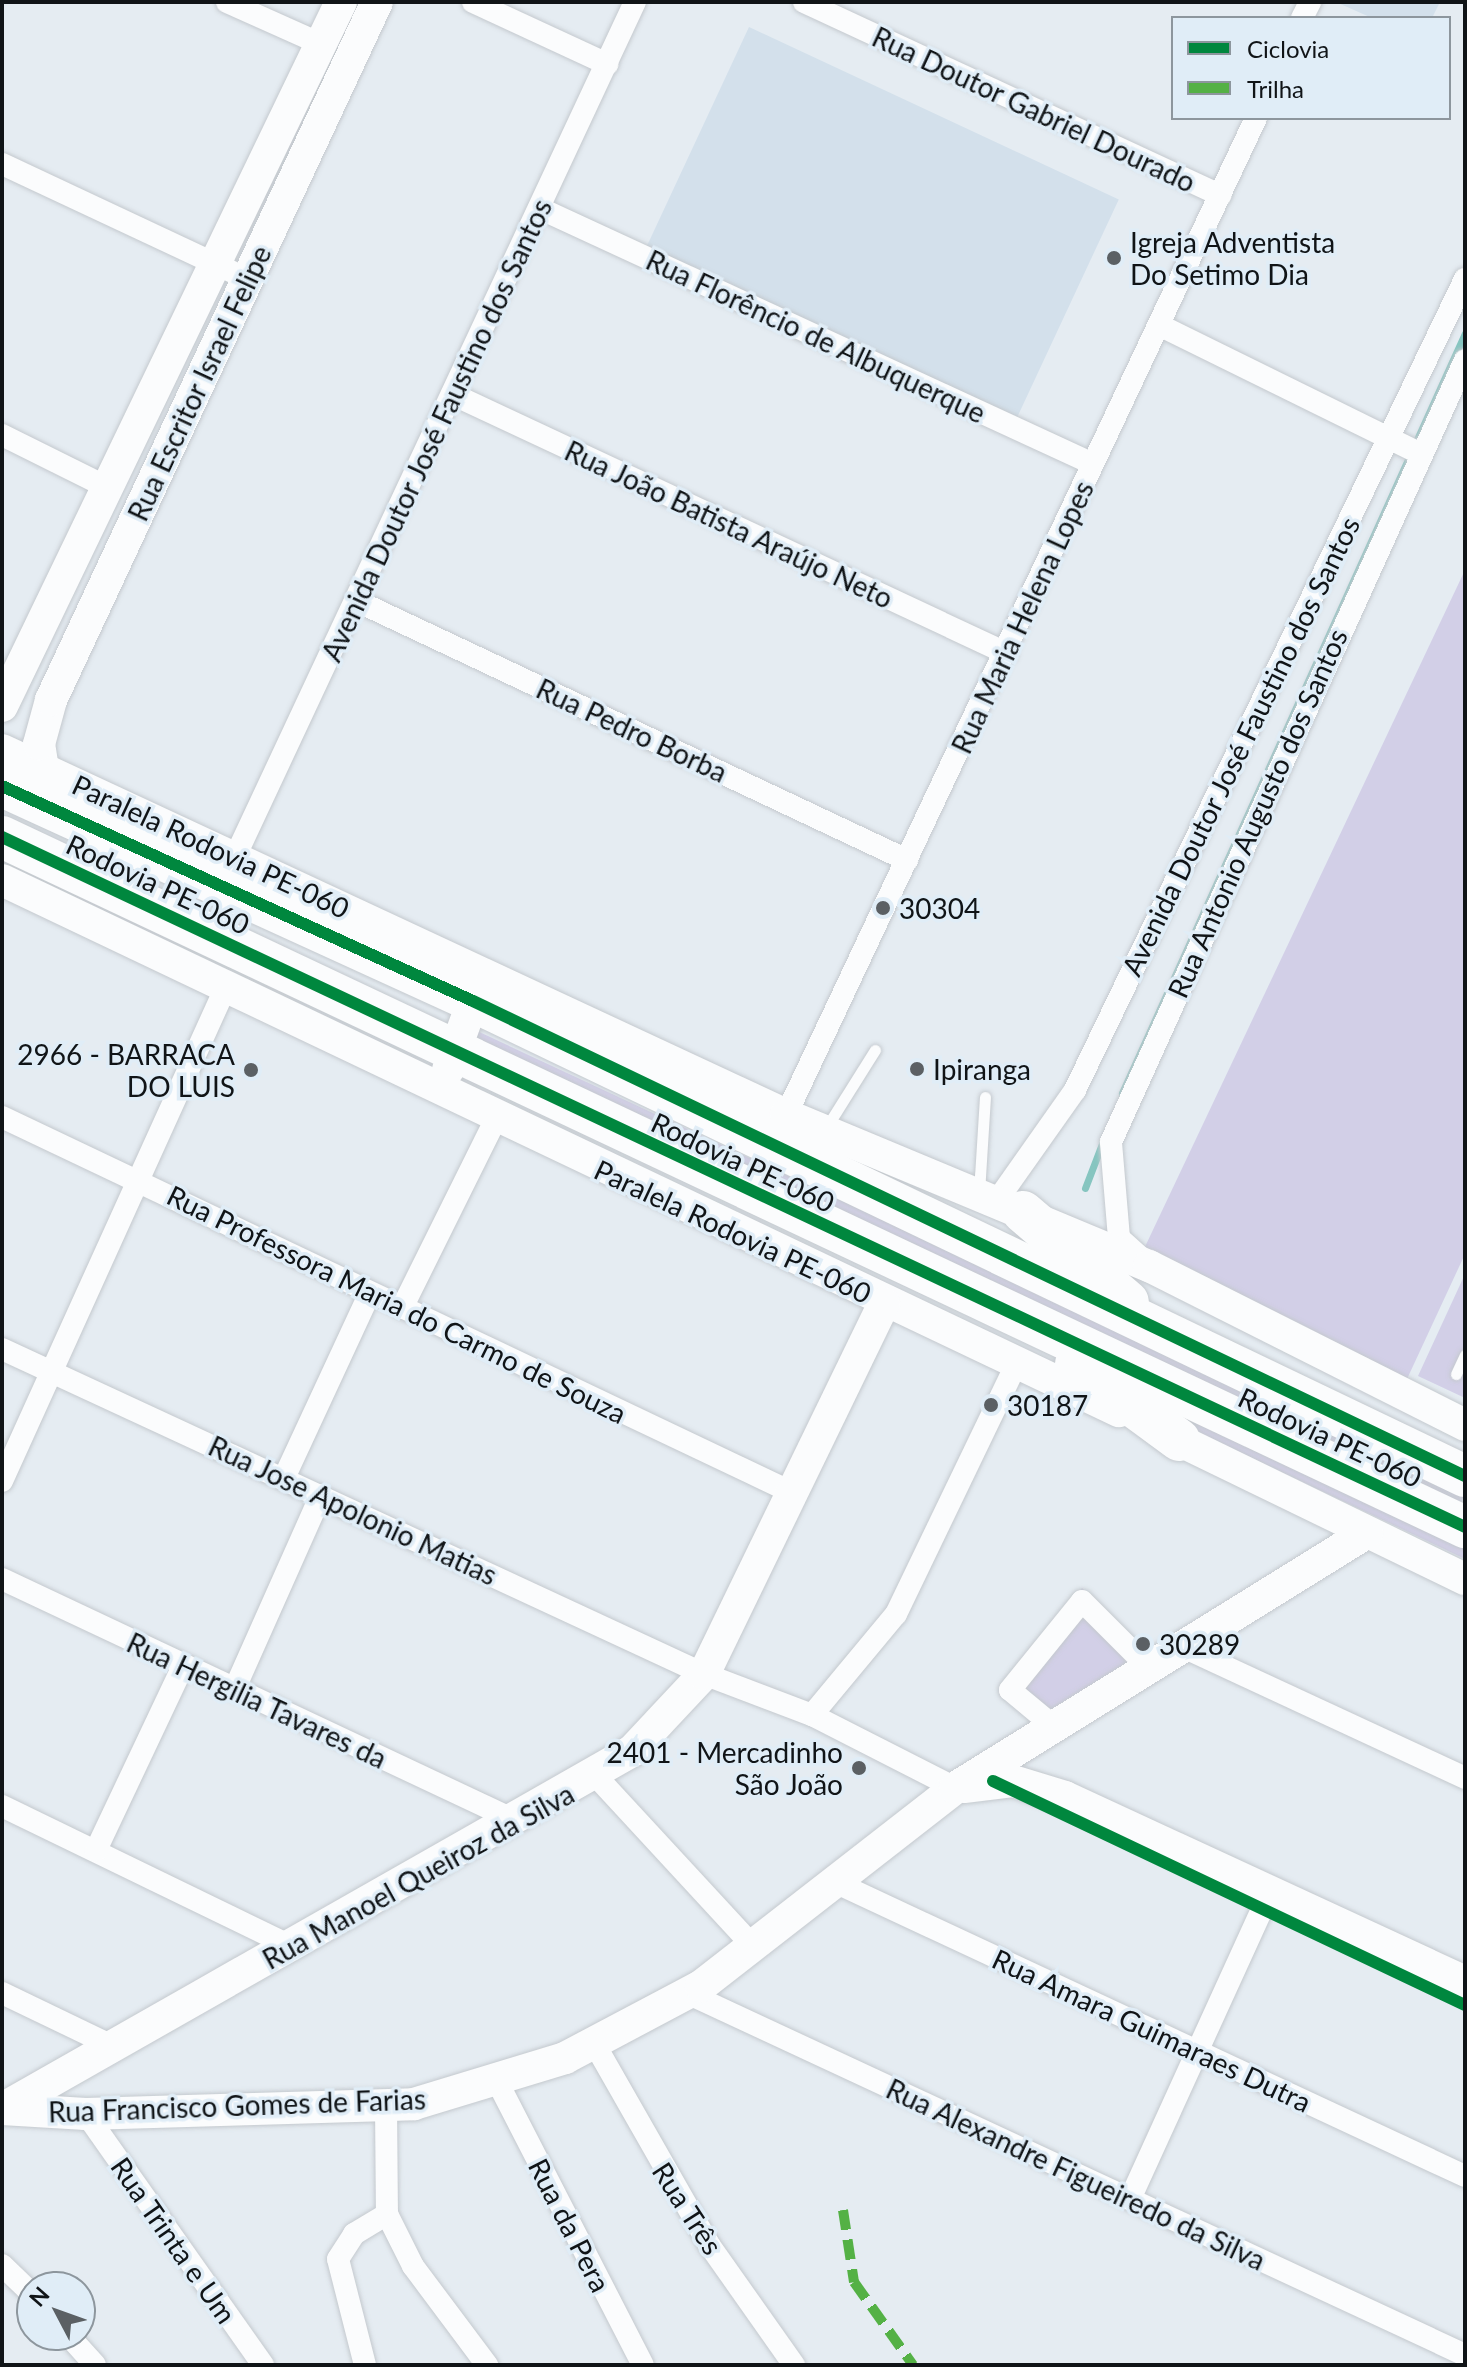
<!DOCTYPE html>
<html>
<head>
<meta charset="utf-8">
<style>
	body { margin:0 }
	#map { position:relative; width:1467px; height:2367px; overflow:hidden; background:#e5ecf2; font-family:Lato,sans-serif }
	div>[style] { position:absolute }
	.built>* { inset:0; background:#d3e0eb; transform-origin:0 0 }
	.green>* { inset:0; background:#d2cfe7; transform-origin:0 0 }
	.stream>* { height:7px; margin:-3.5px; padding:0 3.5px; transform-origin:3.5px; border-radius:3.5px; background:#86c5c0 }
	.roads { filter:drop-shadow(0 0 2px #c4c9ce) drop-shadow(0 0 2px #c4c9ce) }
	.lane>* { height:11px; margin:-5.5px; padding:0 5.5px; transform-origin:5.5px; border-radius:5.5px; background:#fbfcfd }
	.street>* { height:22px; margin:-11px; padding:0 11px; transform-origin:11px; border-radius:11px; background:#fbfcfd }
	.secondary>* { height:32px; margin:-16px; padding:0 16px; transform-origin:16px; border-radius:16px; background:#fbfcfd }
	.highway>* { height:42px; margin:-21px; padding:0 21px; transform-origin:21px; border-radius:21px; background:#fbfcfd }
	.quiet>* { height:10px; margin-top:-5px; transform-origin:0; background:repeating-linear-gradient(90deg,#54b145 0 20px,transparent 0 30px) }
	.cycleway>* { height:12px; margin:-6px; padding:0 6px; transform-origin:6px; border-radius:6px; background:#00873e }
	.dots>* { width:22px; height:22px; translate:-50% -50%; box-sizing:border-box; border:4px solid #e0edf7; border-radius:50% }
	span { translate:-50% -50%; white-space:nowrap; text-align:center; line-height:1.15; -webkit-text-stroke:7px #e0edf7; paint-order:stroke }
	.street-label { font-size:28px; color:#101417 }
	.poi-label { font-size:28px; color:#101417 }
	.left { translate:0 -50%; text-align:left }
	.right { translate:-100% -50%; text-align:right }
	.frame { position:absolute; inset:0; border:4px solid #101417; pointer-events:none }
	.legend { position:absolute; left:1171px; top:16px; width:280px; height:104px; box-sizing:border-box; background:#e0edf7; border:2px solid #8d969d; margin:0; padding:10px 14px; list-style:none; font-size:24px; color:#101417 }
	.legend li { display:flex; align-items:center; gap:16px; height:40px }
	.legend b { width:40px; border:2px solid #8d969d }
	.north { position:absolute; left:16px; top:2271px; width:80px; height:80px; box-sizing:border-box; background:#e0edf7; border:2px solid #8d969d; border-radius:50%; rotate:311deg; font-size:22px; font-weight:700; line-height:32px; text-align:center; color:#101417 }
	.north::after { content:''; display:block; margin:auto; width:28px; height:36px; background:#5b6064; clip-path:polygon(50% 0,100% 100%,50% 72%,0 100%) }
</style>
</head>
<body>
<div id="map">
	<div class="built">
		<div style="clip-path:polygon(1336px 2px,1440px 2px,1432px 18px,1372px 18px)"></div>
		<div style="left:749px;top:27px;width:408px;height:246px;rotate:25deg"></div>
	</div>
	<div class="green">
		<div style="clip-path:polygon(1465px 570px,1465px 1254px,1407px 1379px,1143px 1251px)"></div>
		<div style="left:475px;top:1030px;width:1093px;height:23px;rotate:25deg"></div>
		<div style="clip-path:polygon(1465px 1274px,1465px 1398px,1418px 1376px)"></div>
		<div style="clip-path:polygon(1094px 1366px,1465px 1540px,1465px 1559px,1189px 1428px)"></div>
		<div style="clip-path:polygon(1082px 1588px,1147px 1650px,1037px 1718px,1005px 1690px)"></div>
	</div>
	<div class="stream">
		<div style="left:1122px;top:1093px;width:834px;rotate:-65.71deg"></div>
		<div style="left:1085px;top:1188px;width:50px;rotate:-69deg"></div>
	</div>
	<div class="roads">
		<div class="lane">
			<div style="left:826px;top:1128px;width:92px;rotate:-57.9deg"></div>
			<div style="left:979px;top:1192px;width:95px;rotate:-86.4deg"></div>
			<div style="left:1456px;top:1374px;width:21px;rotate:-65deg"></div>
		</div>
		<div class="street">
			<div style="left:227px;top:2px;width:103px;rotate:24.1deg"></div>
			<div style="left:473px;top:2px;width:148px;rotate:24.8deg"></div>
			<div style="left:804px;top:2px;width:459px;rotate:24.9deg"></div>
			<div style="left:1302px;top:18px;width:18px;rotate:-63deg"></div>
			<div style="left:2px;top:164px;width:271px;rotate:25.1deg"></div>
			<div style="left:539px;top:208px;width:610px;rotate:24.8deg"></div>
			<div style="left:1159px;top:325px;width:292px;rotate:26.2deg"></div>
			<div style="left:452px;top:394px;width:612px;rotate:25.06deg"></div>
			<div style="left:2px;top:435px;width:119px;rotate:26.4deg"></div>
			<div style="left:357px;top:601px;width:608px;rotate:25.22deg"></div>
			<div style="left:235px;top:857px;width:944px;rotate:-64.93deg"></div>
			<div style="left:786px;top:1115px;width:1102px;rotate:-64.76deg"></div>
			<div style="left:2px;top:1117px;width:874px;rotate:25.42deg"></div>
			<div style="left:996px;top:1202px;width:137px;rotate:-54.8deg"></div>
			<div style="left:1075px;top:1090px;width:900px;rotate:-64.32deg"></div>
			<div style="left:1140px;top:1257px;width:28px;rotate:-138deg"></div>
			<div style="left:1119px;top:1238px;width:96px;rotate:-94.8deg"></div>
			<div style="left:1111px;top:1142px;width:858px;rotate:-65.64deg"></div>
			<div style="left:402px;top:1308px;width:211px;rotate:-63.6deg"></div>
			<div style="left:2px;top:1349px;width:774px;rotate:24.84deg"></div>
			<div style="left:704px;top:1674px;width:116px;rotate:20.8deg"></div>
			<div style="left:812px;top:1715px;width:161px;rotate:27deg"></div>
			<div style="left:284px;top:1478px;width:204px;rotate:-65.1deg"></div>
			<div style="left:2px;top:1481px;width:538px;rotate:-65.63deg"></div>
			<div style="left:2px;top:1579px;width:564px;rotate:25.2deg"></div>
			<div style="left:1183px;top:1647px;width:311px;rotate:24.9deg"></div>
			<div style="left:235px;top:1688px;width:211px;rotate:-66deg"></div>
			<div style="left:812px;top:1715px;width:131px;rotate:-50.3deg"></div>
			<div style="left:896px;top:1614px;width:279px;rotate:-64.3deg"></div>
			<div style="left:1051px;top:1724px;width:53px;rotate:-140.3deg"></div>
			<div style="left:1010px;top:1690px;width:114px;rotate:-51deg"></div>
			<div style="left:1082px;top:1601px;width:93px;rotate:45deg"></div>
			<div style="left:596px;top:1776px;width:233px;rotate:47.3deg"></div>
			<div style="left:2px;top:1806px;width:322px;rotate:25.9deg"></div>
			<div style="left:96px;top:1850px;width:204px;rotate:-64.7deg"></div>
			<div style="left:839px;top:1884px;width:691px;rotate:25.01deg"></div>
			<div style="left:2px;top:1993px;width:122px;rotate:25.7deg"></div>
			<div style="left:687px;top:1993px;width:858px;rotate:24.95deg"></div>
			<div style="left:594px;top:2043px;width:234px;rotate:60.3deg"></div>
			<div style="left:710px;top:2246px;width:146px;rotate:54.8deg"></div>
			<div style="left:498px;top:2083px;width:317px;rotate:62.8deg"></div>
			<div style="left:386px;top:2105px;width:109px;rotate:89.5deg"></div>
			<div style="left:387px;top:2214px;width:58px;rotate:63.4deg"></div>
			<div style="left:413px;top:2266px;width:124px;rotate:53.2deg"></div>
			<div style="left:86px;top:2114px;width:307px;rotate:54.8deg"></div>
			<div style="left:1130px;top:2199px;width:340px;rotate:-65.5deg"></div>
			<div style="left:2px;top:2265px;width:42px;rotate:44deg"></div>
			<div style="left:68px;top:2335px;width:40px;rotate:48deg"></div>
			<div style="left:365px;top:2365px;width:109px;rotate:-104.3deg"></div>
			<div style="left:338px;top:2259px;width:30px;rotate:-57deg"></div>
			<div style="left:354px;top:2234px;width:39px;rotate:-31deg"></div>
		</div>
		<div class="secondary">
			<div style="left:2px;top:706px;width:781px;rotate:-64.29deg"></div>
			<div style="left:2px;top:750px;width:865px;rotate:24.96deg"></div>
			<div style="left:786px;top:1115px;width:393px;rotate:22.6deg"></div>
			<div style="left:1149px;top:1266px;width:354px;rotate:26.7deg"></div>
			<div style="left:43px;top:769px;width:25px;rotate:-99deg"></div>
			<div style="left:39px;top:744px;width:46px;rotate:-74.7deg"></div>
			<div style="left:51px;top:700px;width:770px;rotate:-64.97deg"></div>
			<div style="left:2px;top:880px;width:1237px;rotate:25.43deg"></div>
			<div style="left:448px;top:1070px;width:73px;rotate:-70.1deg"></div>
			<div style="left:473px;top:1001px;width:23px;rotate:-34deg"></div>
			<div style="left:1160px;top:1431px;width:339px;rotate:25.9deg"></div>
			<div style="left:964px;top:1787px;width:49px;rotate:-7deg"></div>
			<div style="left:1013px;top:1781px;width:54px;rotate:17.1deg"></div>
			<div style="left:1065px;top:1797px;width:441px;rotate:24.8deg"></div>
			<div style="left:2px;top:2109px;width:84px;rotate:3.4deg"></div>
			<div style="left:86px;top:2114px;width:328px;rotate:-1.7deg"></div>
			<div style="left:414px;top:2104px;width:158px;rotate:-16.9deg"></div>
			<div style="left:565px;top:2058px;width:154px;rotate:-27.9deg"></div>
			<div style="left:701px;top:1986px;width:322px;rotate:-37.9deg"></div>
			<div style="left:955px;top:1788px;width:485px;rotate:-31.8deg"></div>
			<div style="left:2px;top:2109px;width:725px;rotate:-29.61deg"></div>
			<div style="left:632px;top:1751px;width:105px;rotate:-46.9deg"></div>
			<div style="left:704px;top:1674px;width:412px;rotate:-64.1deg"></div>
		</div>
		<div class="highway">
			<div style="left:2px;top:786px;width:518px;rotate:24.54deg"></div>
			<div style="left:473px;top:1001px;width:1100px;rotate:25.59deg"></div>
			<div style="left:2px;top:837px;width:1618px;rotate:25.25deg"></div>
			<div style="left:1023px;top:1212px;width:138px;rotate:40.6deg"></div>
			<div style="left:1076px;top:1364px;width:128px;rotate:36.4deg"></div>
		</div>
	</div>
	<div class="quiet">
		<div style="left:843px;top:2210px;width:73px;rotate:81.3deg"></div>
		<div style="left:854px;top:2282px;width:102px;rotate:54.6deg"></div>
	</div>
	<div class="cycleway">
		<div style="left:2px;top:786px;width:518px;rotate:24.54deg"></div>
		<div style="left:473px;top:1001px;width:1100px;rotate:25.59deg"></div>
		<div style="left:2px;top:837px;width:1618px;rotate:25.25deg"></div>
		<div style="left:993px;top:1781px;width:522px;rotate:25.39deg"></div>
	</div>
	<div class="dots">
		<div style="left:1114px;top:258px;background:#5b6064"></div>
		<div style="left:883px;top:908px;background:#5b6064"></div>
		<div style="left:917px;top:1069px;background:#5b6064"></div>
		<div style="left:251px;top:1070px;background:#5b6064"></div>
		<div style="left:991px;top:1405px;background:#5b6064"></div>
		<div style="left:1143px;top:1644px;background:#5b6064"></div>
		<div style="left:859px;top:1768px;background:#5b6064"></div>
	</div>
	<div class="street-label">
		<span style="left:1034px;top:109px;rotate:25deg">Rua Doutor Gabriel Dourado</span>
		<span style="left:816px;top:336px;rotate:25deg">Rua Florêncio de Albuquerque</span>
		<span style="left:199px;top:383px;rotate:-65deg">Rua Escritor Israel Felipe</span>
		<span style="left:436px;top:430px;rotate:-65deg">Avenida Doutor José Faustino dos Santos</span>
		<span style="left:729px;top:524px;rotate:25deg">Rua João Batista Araújo Neto</span>
		<span style="left:1022px;top:617px;rotate:-65deg">Rua Maria Helena Lopes</span>
		<span style="left:632px;top:730px;rotate:25deg">Rua Pedro Borba</span>
		<span style="left:1240px;top:746px;rotate:-64deg">Avenida Doutor José Faustino dos Santos</span>
		<span style="left:1257px;top:813px;rotate:-66deg">Rua Antonio Augusto dos Santos</span>
		<span style="left:211px;top:846px;rotate:25deg">Paralela Rodovia PE-060</span>
		<span style="left:158px;top:884px;rotate:25deg">Rodovia PE-060</span>
		<span style="left:743px;top:1162px;rotate:25deg">Rodovia PE-060</span>
		<span style="left:733px;top:1231px;rotate:25deg">Paralela Rodovia PE-060</span>
		<span style="left:397px;top:1304px;rotate:26deg">Rua Professora Maria do Carmo de Souza</span>
		<span style="left:1330px;top:1437px;rotate:25deg">Rodovia PE-060</span>
		<span style="left:353px;top:1510px;rotate:25deg">Rua Jose Apolonio Matias</span>
		<span style="left:257px;top:1700px;rotate:25deg">Rua Hergilia Tavares da</span>
		<span style="left:418px;top:1876px;rotate:-29deg">Rua Manoel Queiroz da Silva</span>
		<span style="left:1152px;top:2030px;rotate:25deg">Rua Amara Guimaraes Dutra</span>
		<span style="left:237px;top:2105px;rotate:-2deg">Rua Francisco Gomes de Farias</span>
		<span style="left:1076px;top:2174px;rotate:25deg">Rua Alexandre Figueiredo da Silva</span>
		<span style="left:688px;top:2208px;rotate:57deg">Rua Três</span>
		<span style="left:570px;top:2225px;rotate:63deg">Rua da Pera</span>
		<span style="left:174px;top:2240px;rotate:55deg">Rua Trinta e Um</span>
	</div>
	<div class="poi-label">
		<span class="left" style="left:1130px;top:258px">Igreja Adventista<br>Do Setimo Dia</span>
		<span class="left" style="left:899px;top:908px">30304</span>
		<span class="right" style="left:235px;top:1070px">2966 - BARRACA<br>DO LUIS</span>
		<span class="left" style="left:933px;top:1069px">Ipiranga</span>
		<span class="left" style="left:1007px;top:1405px">30187</span>
		<span class="left" style="left:1159px;top:1644px">30289</span>
		<span class="right" style="left:843px;top:1768px">2401 - Mercadinho<br>São João</span>
	</div>
	<div class="frame"></div>
	<ul class="legend">
	<li><b style="height:10px;background:#00873e"></b>Ciclovia</li>
	<li><b style="height:10px;background:#54b145"></b>Trilha</li>
	</ul>
	<div class="north">N</div>
</div>
</body>
</html>
